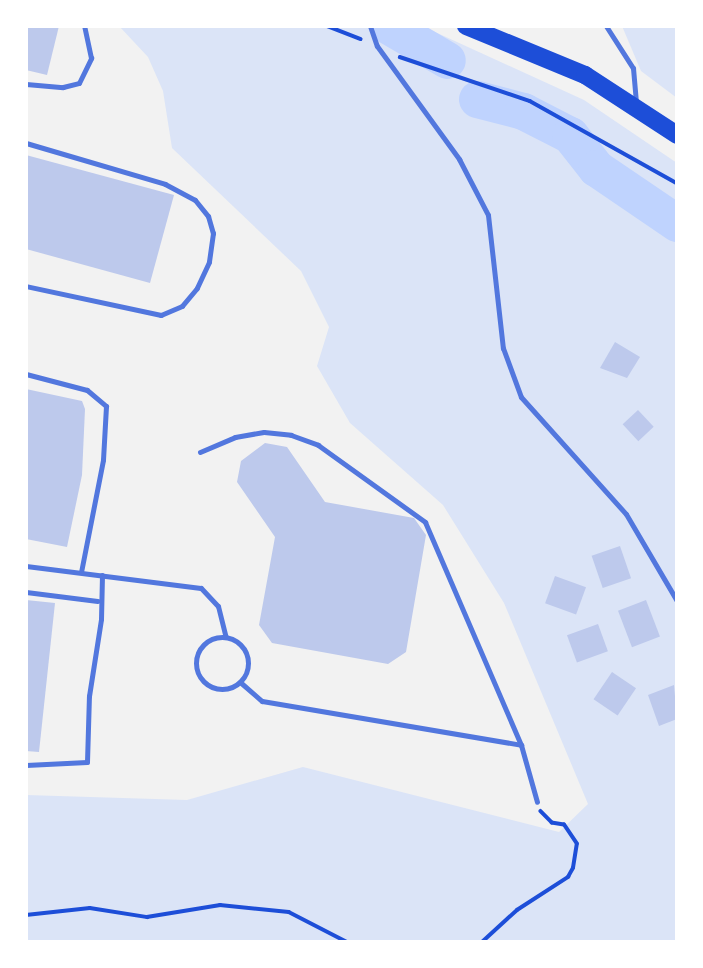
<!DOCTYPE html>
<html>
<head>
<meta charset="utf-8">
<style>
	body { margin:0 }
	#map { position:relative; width:703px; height:968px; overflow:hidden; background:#f2f2f2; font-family:Barlow,sans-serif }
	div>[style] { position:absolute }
	.green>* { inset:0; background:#dbe4f7 }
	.river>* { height:37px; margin:-18.5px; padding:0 18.5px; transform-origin:18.5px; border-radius:18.5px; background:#bfd3fe }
	.building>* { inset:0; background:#bdc9ec; transform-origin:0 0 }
	.path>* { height:3.5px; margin:-1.75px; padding:0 1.75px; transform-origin:1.75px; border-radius:1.75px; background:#1d4ed8 }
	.service>* { height:5px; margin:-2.5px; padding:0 2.5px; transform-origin:2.5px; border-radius:2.5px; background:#5277de }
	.service>.ring { margin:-2.5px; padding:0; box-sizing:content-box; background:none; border:5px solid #5277de; border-radius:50% }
	.primary>* { height:18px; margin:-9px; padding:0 9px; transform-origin:9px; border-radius:9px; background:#1d4ed8 }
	span { translate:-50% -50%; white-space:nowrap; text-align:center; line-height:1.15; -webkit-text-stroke:5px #fff; paint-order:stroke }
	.frame { position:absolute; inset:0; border:28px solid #fff; pointer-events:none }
</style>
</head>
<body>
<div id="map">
	<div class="green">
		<div style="clip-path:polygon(119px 26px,422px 26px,584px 100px,677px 163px,677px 942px,26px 942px,26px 795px,187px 800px,303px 767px,559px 832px,588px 804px,504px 603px,443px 505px,350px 423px,317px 366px,329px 327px,301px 271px,172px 148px,163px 91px,148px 57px)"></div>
		<div style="clip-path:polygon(622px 26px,677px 26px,677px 98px,641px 71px)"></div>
	</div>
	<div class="river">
		<div style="left:389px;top:26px;width:67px;rotate:30.4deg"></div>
		<div style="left:477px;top:99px;width:48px;rotate:14.6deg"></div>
		<div style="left:523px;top:111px;width:53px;rotate:27.1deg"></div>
		<div style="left:570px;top:135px;width:42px;rotate:51.8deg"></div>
		<div style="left:596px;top:168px;width:98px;rotate:34.2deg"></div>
	</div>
	<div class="building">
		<div style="clip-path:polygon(26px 26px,59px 26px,47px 75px,26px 70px)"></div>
		<div style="clip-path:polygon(26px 155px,174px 195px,150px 283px,26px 249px)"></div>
		<div style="clip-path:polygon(615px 342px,640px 357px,627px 378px,600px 368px)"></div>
		<div style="clip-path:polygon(26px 389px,82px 401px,85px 409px,82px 475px,67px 547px,26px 539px)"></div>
		<div style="left:638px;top:410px;width:23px;height:21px;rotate:47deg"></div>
		<div style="clip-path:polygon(265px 443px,287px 447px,325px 502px,414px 518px,426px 535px,406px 652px,388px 664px,272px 643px,259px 625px,275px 537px,237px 482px,241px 461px)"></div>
		<div style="left:620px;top:546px;width:34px;height:30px;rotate:71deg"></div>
		<div style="left:555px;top:576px;width:33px;height:29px;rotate:20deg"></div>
		<div style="clip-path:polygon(26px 600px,55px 603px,39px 752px,26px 751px)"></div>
		<div style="left:646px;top:600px;width:39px;height:30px;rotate:69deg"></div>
		<div style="left:598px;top:624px;width:29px;height:33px;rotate:70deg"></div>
		<div style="left:612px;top:672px;width:29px;height:33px;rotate:34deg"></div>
		<div style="clip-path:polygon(674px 685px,677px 719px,659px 726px,648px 695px)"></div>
	</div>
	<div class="path">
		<div style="left:327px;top:26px;width:36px;rotate:21deg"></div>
		<div style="left:400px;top:57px;width:137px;rotate:18.7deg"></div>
		<div style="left:530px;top:101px;width:168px;rotate:29.2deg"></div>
		<div style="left:26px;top:915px;width:64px;rotate:-6.2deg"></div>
		<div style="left:90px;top:908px;width:58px;rotate:9deg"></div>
		<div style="left:147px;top:917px;width:74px;rotate:-9.3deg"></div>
		<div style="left:220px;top:905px;width:69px;rotate:5.8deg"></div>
		<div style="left:289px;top:912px;width:65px;rotate:27.3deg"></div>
		<div style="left:482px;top:942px;width:47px;rotate:-42.4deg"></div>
		<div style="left:517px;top:910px;width:61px;rotate:-32.9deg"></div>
		<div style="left:568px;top:877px;width:10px;rotate:-61deg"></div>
		<div style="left:573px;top:868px;width:24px;rotate:-81deg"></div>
		<div style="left:577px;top:844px;width:23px;rotate:-124deg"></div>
		<div style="left:564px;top:825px;width:12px;rotate:-171deg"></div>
		<div style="left:552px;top:823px;width:16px;rotate:-135deg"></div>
	</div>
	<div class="service">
		<div style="left:370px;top:26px;width:21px;rotate:71deg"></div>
		<div style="left:377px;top:46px;width:140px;rotate:54deg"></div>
		<div style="left:459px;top:159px;width:63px;rotate:62.6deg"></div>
		<div style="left:488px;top:215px;width:134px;rotate:83.6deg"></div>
		<div style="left:503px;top:348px;width:52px;rotate:69.8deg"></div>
		<div style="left:521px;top:397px;width:157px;rotate:48.1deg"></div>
		<div style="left:626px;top:514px;width:101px;rotate:59.6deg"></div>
		<div style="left:606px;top:26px;width:50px;rotate:57.3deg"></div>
		<div style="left:633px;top:68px;width:34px;rotate:85deg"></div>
		<div style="left:26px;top:84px;width:37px;rotate:5deg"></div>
		<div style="left:63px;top:87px;width:16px;rotate:-14deg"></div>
		<div style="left:79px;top:83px;width:28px;rotate:-64deg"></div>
		<div style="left:91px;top:58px;width:33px;rotate:-102deg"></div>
		<div style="left:26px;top:143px;width:145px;rotate:16.4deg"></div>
		<div style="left:165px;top:184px;width:34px;rotate:28deg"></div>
		<div style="left:195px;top:200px;width:21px;rotate:51deg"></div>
		<div style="left:208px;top:216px;width:18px;rotate:74deg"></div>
		<div style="left:213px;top:233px;width:29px;rotate:98deg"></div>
		<div style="left:209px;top:262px;width:29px;rotate:115deg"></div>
		<div style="left:197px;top:288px;width:23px;rotate:130deg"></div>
		<div style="left:182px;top:306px;width:23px;rotate:157deg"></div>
		<div style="left:161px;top:315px;width:138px;rotate:-167.9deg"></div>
		<div style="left:26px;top:374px;width:63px;rotate:14.7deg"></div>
		<div style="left:87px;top:390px;width:25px;rotate:40deg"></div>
		<div style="left:106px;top:406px;width:54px;rotate:93.2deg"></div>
		<div style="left:103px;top:460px;width:114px;rotate:101.1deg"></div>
		<div style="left:200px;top:452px;width:38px;rotate:-23deg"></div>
		<div style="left:235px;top:437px;width:29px;rotate:-10deg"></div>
		<div style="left:264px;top:432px;width:27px;rotate:6deg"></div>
		<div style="left:291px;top:435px;width:29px;rotate:20deg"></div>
		<div style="left:318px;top:445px;width:132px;rotate:35.7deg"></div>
		<div style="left:425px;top:522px;width:243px;rotate:66.7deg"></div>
		<div style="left:521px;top:745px;width:59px;rotate:74.3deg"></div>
		<div style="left:26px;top:566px;width:176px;rotate:7.2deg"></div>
		<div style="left:201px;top:588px;width:25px;rotate:47deg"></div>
		<div style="left:218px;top:606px;width:32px;rotate:76deg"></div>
		<div style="left:26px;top:592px;width:72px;rotate:7.2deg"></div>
		<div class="ring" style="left:196px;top:637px;width:47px;height:47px"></div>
		<div style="left:240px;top:682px;width:29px;rotate:41deg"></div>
		<div style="left:262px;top:701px;width:263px;rotate:9.6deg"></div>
		<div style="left:26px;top:765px;width:61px;rotate:-2.8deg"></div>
		<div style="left:87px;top:762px;width:66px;rotate:-88.3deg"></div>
		<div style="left:89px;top:696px;width:78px;rotate:-81.1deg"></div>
		<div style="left:101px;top:619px;width:44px;rotate:-88.7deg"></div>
	</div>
	<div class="primary">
		<div style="left:466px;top:26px;width:129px;rotate:22.4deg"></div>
		<div style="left:585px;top:75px;width:110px;rotate:33.1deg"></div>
	</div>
	<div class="frame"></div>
</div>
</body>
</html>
